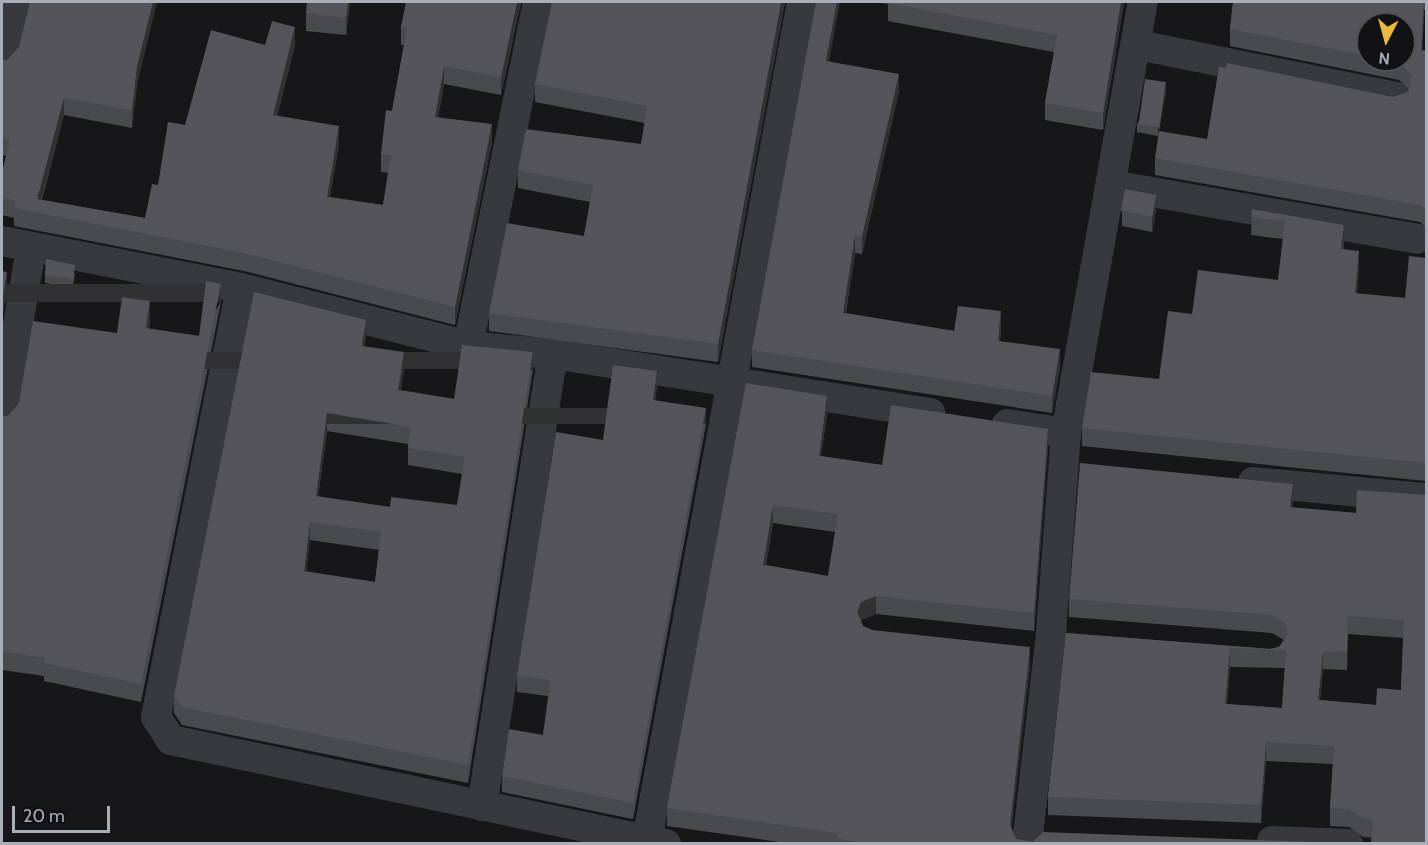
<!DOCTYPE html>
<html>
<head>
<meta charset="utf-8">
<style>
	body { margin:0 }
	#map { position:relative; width:1428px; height:845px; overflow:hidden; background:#171719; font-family:Cabin,sans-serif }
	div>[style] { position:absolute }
	.minor>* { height:30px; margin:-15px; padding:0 15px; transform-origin:15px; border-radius:15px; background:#38393e }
	.wall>* { inset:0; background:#494a4e }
	.shaded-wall>* { inset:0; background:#313134; transform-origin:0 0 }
	.building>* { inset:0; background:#54545a; transform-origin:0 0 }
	span { translate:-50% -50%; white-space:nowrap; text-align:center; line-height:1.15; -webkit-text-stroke:4.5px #121214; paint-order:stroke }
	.frame { position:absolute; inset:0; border:3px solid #aaaeb9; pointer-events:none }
	.north { position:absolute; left:1356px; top:12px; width:60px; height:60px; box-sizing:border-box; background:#121214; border:2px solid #4f5056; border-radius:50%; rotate:186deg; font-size:16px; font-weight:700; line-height:24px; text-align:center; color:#aaaeb9 }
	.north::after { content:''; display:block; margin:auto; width:21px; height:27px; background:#ebb83d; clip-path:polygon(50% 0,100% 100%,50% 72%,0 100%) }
	.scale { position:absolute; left:12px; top:806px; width:98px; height:27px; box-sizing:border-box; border:3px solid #aaaeb9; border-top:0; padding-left:8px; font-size:18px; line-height:21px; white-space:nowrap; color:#aaaeb9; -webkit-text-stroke:4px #121214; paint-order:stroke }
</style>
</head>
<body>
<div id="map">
	<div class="minor">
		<div style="left:1138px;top:45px;width:263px;rotate:11.4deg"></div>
		<div style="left:2px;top:61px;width:61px;rotate:-76.7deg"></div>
		<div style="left:1112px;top:185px;width:310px;rotate:10deg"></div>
		<div style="left:2px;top:241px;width:244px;rotate:11.1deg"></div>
		<div style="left:241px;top:288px;width:234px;rotate:14.3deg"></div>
		<div style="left:468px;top:346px;width:85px;rotate:5.4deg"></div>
		<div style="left:553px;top:354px;width:382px;rotate:8.9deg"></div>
		<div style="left:241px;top:288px;width:437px;rotate:101.2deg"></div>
		<div style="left:156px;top:717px;width:27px;rotate:57deg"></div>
		<div style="left:171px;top:740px;width:506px;rotate:11.87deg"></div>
		<div style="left:468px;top:346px;width:351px;rotate:-78.5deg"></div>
		<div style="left:2px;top:418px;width:171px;rotate:-80.3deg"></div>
		<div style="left:1007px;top:424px;width:60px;rotate:8.7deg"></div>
		<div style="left:1253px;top:482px;width:174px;rotate:5.3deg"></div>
		<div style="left:482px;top:806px;width:458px;rotate:-81.1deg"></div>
		<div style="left:647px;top:840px;width:852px;rotate:-79.52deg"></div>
		<div style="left:1272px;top:841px;width:76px;rotate:2.3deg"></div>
		<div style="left:1027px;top:844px;width:212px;rotate:-83.5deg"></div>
		<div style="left:1051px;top:633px;width:201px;rotate:-85.7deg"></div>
		<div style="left:1066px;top:433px;width:438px;rotate:-79.9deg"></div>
	</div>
	<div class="wall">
		<div style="clip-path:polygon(350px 2px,346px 35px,306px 31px,306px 13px)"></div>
		<div style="clip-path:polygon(521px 2px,501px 95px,444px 84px,438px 117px,492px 142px,455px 325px,244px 271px,14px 226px,14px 218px,2px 215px,2px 173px,6px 156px,2px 155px,2px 60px,137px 85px,132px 128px,64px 115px,42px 200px,145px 218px,158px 185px,185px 125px,265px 45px,295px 45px,277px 116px,339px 143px,330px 197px,383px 205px,388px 173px,381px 172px,381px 154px,392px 111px,404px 45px,401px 45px,401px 27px)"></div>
		<div style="clip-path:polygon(785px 2px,718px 362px,489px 331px,489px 313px,584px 236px,590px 202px,518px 188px,518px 170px,641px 144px,645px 123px,535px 102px,535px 84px)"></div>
		<div style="clip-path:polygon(874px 2px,1124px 2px,1103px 130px,1045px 120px,1045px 103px,1054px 52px,888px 21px,888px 4px)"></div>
		<div style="clip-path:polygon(evenodd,1233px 2px,1426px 2px,1426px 10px,1424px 10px,1422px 50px,1426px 51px,1426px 227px,1420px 222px,1155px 175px,1155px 158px,1207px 139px,1393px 97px,1408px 92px,1409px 89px,1399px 80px,1230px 46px,1230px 29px,1233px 2px,1368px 24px,1404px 60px,1368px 60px,1368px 24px)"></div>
		<div style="clip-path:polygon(829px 61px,899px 91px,862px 254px,855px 253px,846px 313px,954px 331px,1001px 329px,1000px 341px,1060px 367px,1052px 413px,752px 367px,752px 350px)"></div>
		<div style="clip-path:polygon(1166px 90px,1158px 136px,1137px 132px,1137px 124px)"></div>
		<div style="clip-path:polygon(1252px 209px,1344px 244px,1344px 249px,1359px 269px,1357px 294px,1405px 298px,1426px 258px,1426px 481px,1082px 446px,1082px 428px,1159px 379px,1192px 314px,1278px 280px,1283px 239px,1251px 235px)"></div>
		<div style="clip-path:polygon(1156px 210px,1152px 232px,1122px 226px,1122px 211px)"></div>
		<div style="clip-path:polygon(75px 273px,73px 287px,45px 283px,45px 275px)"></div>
		<div style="clip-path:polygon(221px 302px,141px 702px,44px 681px,44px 676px,2px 670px,2px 416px,8px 416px,117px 333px,150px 319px,149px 329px,199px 336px)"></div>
		<div style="clip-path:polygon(evenodd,366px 338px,364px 346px,404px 370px,400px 390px,454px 399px,533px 369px,468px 783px,182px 725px,174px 713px,174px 696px,366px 338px,327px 431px,408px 444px,408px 465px,462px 474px,457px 505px,390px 507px,318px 497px,327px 431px,366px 338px,310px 540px,379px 550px,375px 582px,306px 572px,310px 540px)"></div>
		<div style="clip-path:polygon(evenodd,746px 383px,827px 414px,821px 456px,882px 465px,1048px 448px,1034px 631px,876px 614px,861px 620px,863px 626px,872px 630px,1030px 666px,1011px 828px,1016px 839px,1033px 842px,1313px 843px,786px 843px,667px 826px,667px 808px,746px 383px,773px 523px,835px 532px,828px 576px,766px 565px,773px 523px)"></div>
		<div style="clip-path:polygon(657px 387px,655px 401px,706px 424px,633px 819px,502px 792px,502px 776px,543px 735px,548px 696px,517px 692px,517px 676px,603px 440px)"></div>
		<div style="clip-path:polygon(evenodd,1426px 495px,1426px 843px,1363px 837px,1349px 827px,1330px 826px,1330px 808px,1333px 764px,1266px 761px,1261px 823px,1048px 815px,1048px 797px,1066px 633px,1270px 649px,1279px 647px,1284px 640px,1272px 633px,1069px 617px,1069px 599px,1293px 502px,1292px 508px,1356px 513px,1426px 495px,1348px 634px,1403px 638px,1401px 690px,1376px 705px,1320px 700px,1323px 669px,1347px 670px,1348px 634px,1426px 495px,1230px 667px,1285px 668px,1282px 708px,1227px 704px,1230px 667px)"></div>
	</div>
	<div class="shaded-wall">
		<div style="clip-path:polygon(153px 2px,157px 2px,137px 85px,132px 128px,132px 110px,137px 67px)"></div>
		<div style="clip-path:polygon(348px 2px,350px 2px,346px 35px,346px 18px)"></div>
		<div style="clip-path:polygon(517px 2px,521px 2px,501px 95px,501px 77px)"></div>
		<div style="clip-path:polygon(781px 2px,785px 2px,718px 362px,718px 344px)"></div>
		<div style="clip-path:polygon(837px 2px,840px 2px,826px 78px,826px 61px)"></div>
		<div style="clip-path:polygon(1121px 2px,1124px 2px,1103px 130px,1103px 113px)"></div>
		<div style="clip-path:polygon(295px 27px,295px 45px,273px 133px,273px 115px)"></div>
		<div style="clip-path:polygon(444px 66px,444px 84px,435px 134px,435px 117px)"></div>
		<div style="clip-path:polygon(899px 74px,899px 91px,862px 254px,862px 236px)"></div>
		<div style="clip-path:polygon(1166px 82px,1166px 90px,1158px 136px,1158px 128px)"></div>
		<div style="clip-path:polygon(64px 98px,64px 115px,38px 213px,37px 199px)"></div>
		<div style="clip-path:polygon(492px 124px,492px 142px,455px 325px,455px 307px)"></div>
		<div style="clip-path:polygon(339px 126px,339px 143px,327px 214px,327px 197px)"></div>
		<div style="clip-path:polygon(1156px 195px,1156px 210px,1152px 232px,1152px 216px)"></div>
		<div style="clip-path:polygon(1344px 225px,1344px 244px,1341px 267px,1341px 249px)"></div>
		<div style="clip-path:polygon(855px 235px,855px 253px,843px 330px,843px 313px)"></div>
		<div style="clip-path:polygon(1359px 251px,1359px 269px,1355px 312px,1355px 293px)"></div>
		<div style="clip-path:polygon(7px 272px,7px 290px,2px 319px,2px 301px)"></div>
		<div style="left:221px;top:284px;width:18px;height:408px;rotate:90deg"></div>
		<div style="clip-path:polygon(150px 301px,150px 319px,146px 347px,146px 328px)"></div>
		<div style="clip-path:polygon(1001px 311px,1001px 329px,998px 359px,998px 341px)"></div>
		<div style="clip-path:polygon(366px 320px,366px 338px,362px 363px,362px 346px)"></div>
		<div style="clip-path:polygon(1060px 349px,1060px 367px,1052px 413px,1052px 396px)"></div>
		<div style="clip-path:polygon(404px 352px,404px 370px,398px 408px,398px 390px)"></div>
		<div style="left:533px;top:352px;width:17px;height:418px;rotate:90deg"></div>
		<div style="clip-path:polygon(657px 371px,657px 387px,653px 417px,653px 400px)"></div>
		<div style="clip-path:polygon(827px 396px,827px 414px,819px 474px,819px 456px)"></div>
		<div style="left:706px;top:408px;width:16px;height:402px;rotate:90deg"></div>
		<div style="clip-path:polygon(327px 413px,327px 431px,316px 514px,316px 496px)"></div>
		<div style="clip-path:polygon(1048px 429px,1048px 448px,1034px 631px,1034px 613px)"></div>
		<div style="clip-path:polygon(1293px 484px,1293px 502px,1290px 526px,1290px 507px)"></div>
		<div style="clip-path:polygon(773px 505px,773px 523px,763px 583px,763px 565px)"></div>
		<div style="clip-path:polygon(310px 522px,310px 540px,304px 589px,304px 571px)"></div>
		<div style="clip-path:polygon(876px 596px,876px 614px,861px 620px,857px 612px,861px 602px)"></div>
		<div style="clip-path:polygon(1030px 647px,1030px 666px,1010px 842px,1010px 824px)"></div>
		<div style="clip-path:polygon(1230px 648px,1230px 667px,1225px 722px,1225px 704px)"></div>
		<div style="clip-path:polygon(1323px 651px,1323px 669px,1318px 718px,1318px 700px)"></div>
		<div style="clip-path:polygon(1266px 742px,1266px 761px,1261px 823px,1261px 805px)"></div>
	</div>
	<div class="building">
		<div style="clip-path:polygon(30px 2px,153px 2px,137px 67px,132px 110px,64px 98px,37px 199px,145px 218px,152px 184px,158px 185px,168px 122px,185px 125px,211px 30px,265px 45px,272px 21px,295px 27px,273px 115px,339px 126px,327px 197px,383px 205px,391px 155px,381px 154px,386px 110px,392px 111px,407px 28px,401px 27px,406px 2px,517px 2px,501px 77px,444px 66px,435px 117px,492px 124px,455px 307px,244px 253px,14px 208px,16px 201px,2px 197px,2px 173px,10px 140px,2px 137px,2px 60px,7px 60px,19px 47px)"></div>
		<div style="clip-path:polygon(307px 2px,348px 2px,346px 18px,306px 13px)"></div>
		<div style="clip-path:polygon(552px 2px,781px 2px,718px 344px,489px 313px,507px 223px,584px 236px,593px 185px,518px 170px,526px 129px,641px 144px,647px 106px,535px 84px)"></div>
		<div style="clip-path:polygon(816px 2px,837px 2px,826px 61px,899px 74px,862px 236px,855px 235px,843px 313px,954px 331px,958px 306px,1001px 311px,998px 341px,1060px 349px,1052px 396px,752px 350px)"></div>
		<div style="clip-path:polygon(889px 2px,1121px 2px,1103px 113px,1045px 103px,1057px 35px,888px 3px)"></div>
		<div style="clip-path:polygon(1233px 2px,1423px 2px,1421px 50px,1426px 51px,1426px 209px,1420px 205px,1155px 158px,1159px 131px,1207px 139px,1219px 67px,1226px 68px,1227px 63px,1393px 97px,1408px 92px,1412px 75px,1399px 63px,1385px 60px,1404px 60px,1404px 24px,1368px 24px,1368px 56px,1230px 29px)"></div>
		<div style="left:1145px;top:79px;width:21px;height:46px;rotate:8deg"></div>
		<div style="left:1125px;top:189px;width:32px;height:22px;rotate:11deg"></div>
		<div style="clip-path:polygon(1252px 209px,1344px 225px,1341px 249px,1359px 251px,1355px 293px,1405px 298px,1409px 256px,1426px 258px,1426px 463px,1082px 428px,1091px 372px,1159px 379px,1168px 311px,1192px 314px,1198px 270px,1278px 280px,1285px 221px,1251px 217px)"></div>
		<div style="clip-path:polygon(46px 259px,75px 265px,73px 279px,45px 275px)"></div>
		<div style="clip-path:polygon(2px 271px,7px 272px,2px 301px)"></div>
		<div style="clip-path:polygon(206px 281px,221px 284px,141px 684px,44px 663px,45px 658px,2px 651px,2px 416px,8px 416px,19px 403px,33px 321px,117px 333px,122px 297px,150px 301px,146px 328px,199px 336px)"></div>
		<div style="clip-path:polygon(evenodd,254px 292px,366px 320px,362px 346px,404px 352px,398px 390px,454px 399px,462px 345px,533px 352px,468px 765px,182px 707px,174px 696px,254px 292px,327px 413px,411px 427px,408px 448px,465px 457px,457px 505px,391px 497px,390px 507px,316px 496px,327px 413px,254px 292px,310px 522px,381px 532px,375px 582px,304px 571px,310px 522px)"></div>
		<div style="clip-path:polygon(613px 365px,657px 371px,653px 400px,706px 408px,633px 803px,502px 776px,509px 729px,543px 735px,551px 680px,517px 676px,556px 432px,603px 440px)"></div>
		<div style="clip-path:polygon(evenodd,746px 383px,827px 396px,819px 456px,882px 465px,891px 405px,1048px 429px,1034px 613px,876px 596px,861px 602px,857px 612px,863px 626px,872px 630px,1030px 647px,1010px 824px,1016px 839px,1033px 842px,1043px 832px,1313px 842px,1313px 843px,864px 843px,837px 838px,838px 833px,667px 808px,746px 383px,773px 505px,838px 514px,828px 576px,763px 565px,773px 505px)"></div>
		<div style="clip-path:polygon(evenodd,1080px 463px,1293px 484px,1290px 507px,1356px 513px,1357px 490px,1426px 495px,1426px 843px,1371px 843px,1373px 819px,1363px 818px,1349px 809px,1330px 808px,1334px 746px,1266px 742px,1261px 805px,1048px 797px,1066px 633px,1270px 649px,1279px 647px,1288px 634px,1286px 624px,1272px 615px,1069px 599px,1080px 463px,1348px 616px,1404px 620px,1401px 690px,1377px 688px,1376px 705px,1318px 700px,1323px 651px,1347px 652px,1348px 616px,1080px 463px,1230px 648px,1286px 650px,1282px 708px,1225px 704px,1230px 648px)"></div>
	</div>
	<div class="frame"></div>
	<div class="north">N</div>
	<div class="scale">20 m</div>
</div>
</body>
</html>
